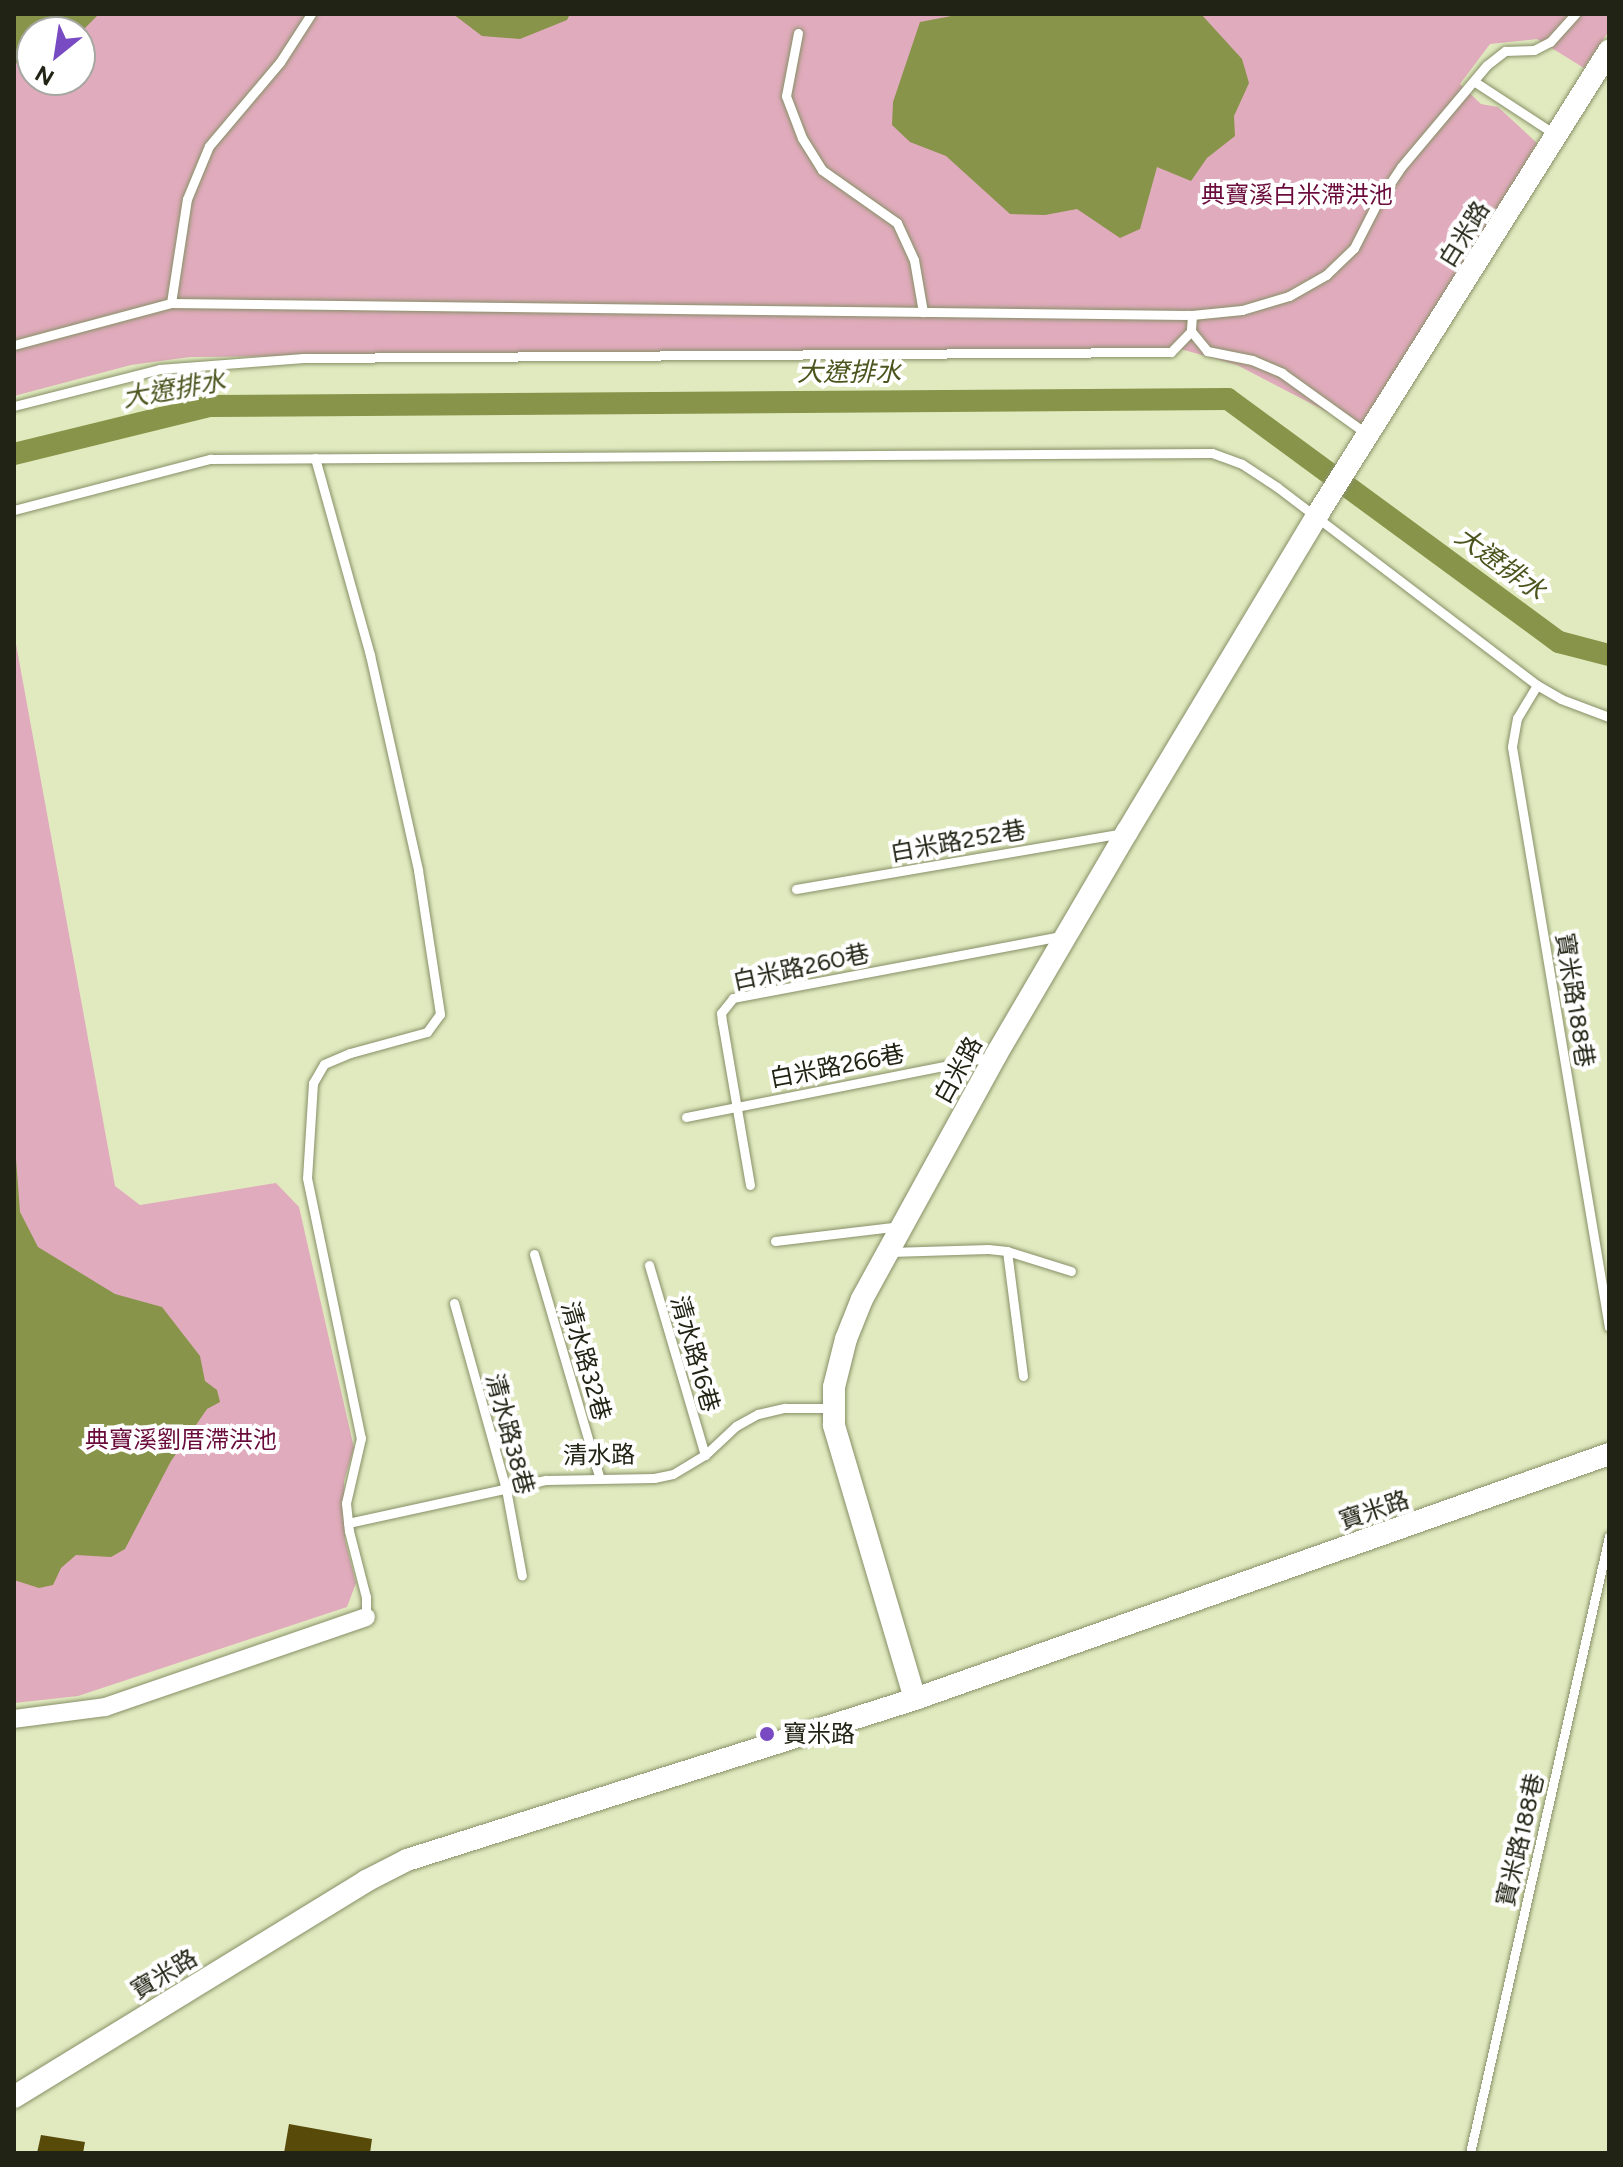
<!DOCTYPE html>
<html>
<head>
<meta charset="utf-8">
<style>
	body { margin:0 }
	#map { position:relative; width:1623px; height:2167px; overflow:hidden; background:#e1eabf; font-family:Figtree,"Noto Sans TC",sans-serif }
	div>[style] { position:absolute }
	.green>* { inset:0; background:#e0abbc }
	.water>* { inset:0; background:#879449 }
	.canal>* { height:22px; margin:-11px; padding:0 11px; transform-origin:11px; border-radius:11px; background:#879449 }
	.building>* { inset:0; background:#584b0a }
	.roads { filter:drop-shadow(0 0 2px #878f67) drop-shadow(0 0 2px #878f67) }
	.service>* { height:9px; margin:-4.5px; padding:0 4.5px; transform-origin:4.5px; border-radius:4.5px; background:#fff }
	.minor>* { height:18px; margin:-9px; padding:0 9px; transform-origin:9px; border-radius:9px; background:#fff }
	.tertiary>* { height:22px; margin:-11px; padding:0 11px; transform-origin:11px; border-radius:11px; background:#fff }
	.dots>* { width:22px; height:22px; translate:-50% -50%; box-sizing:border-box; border:4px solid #fff; border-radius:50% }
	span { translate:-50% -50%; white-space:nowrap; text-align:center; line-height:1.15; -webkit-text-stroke:8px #fff; paint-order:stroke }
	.park-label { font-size:24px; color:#6a0c3b }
	.street-label { font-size:24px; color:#212414 }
	.poi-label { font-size:24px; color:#212414 }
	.left { translate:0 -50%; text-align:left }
	.water-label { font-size:26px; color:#4d551e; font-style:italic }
	.frame { position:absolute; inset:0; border:16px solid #212414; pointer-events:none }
	.north { position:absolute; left:16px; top:16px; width:80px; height:80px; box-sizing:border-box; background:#fff; border:2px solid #a6a7a1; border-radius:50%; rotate:210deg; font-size:22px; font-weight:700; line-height:32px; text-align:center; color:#212414 }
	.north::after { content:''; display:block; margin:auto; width:28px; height:36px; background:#784bc3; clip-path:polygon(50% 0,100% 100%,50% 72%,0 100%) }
</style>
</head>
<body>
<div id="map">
	<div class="green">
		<div style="clip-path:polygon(evenodd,14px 14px,1609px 14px,1609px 31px,1584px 68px,1537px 39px,1490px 44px,1460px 84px,1481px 104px,1498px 107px,1537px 143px,1368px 433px,1237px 365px,1177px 348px,190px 357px,131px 365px,14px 396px,14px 14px,32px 32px,80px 32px,80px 80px,32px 80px,32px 32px)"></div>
		<div style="clip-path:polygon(14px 633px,115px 1186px,140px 1205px,276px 1183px,299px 1207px,354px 1448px,344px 1481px,345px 1540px,356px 1583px,347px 1607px,78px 1696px,14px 1703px)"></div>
	</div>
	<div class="water">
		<div style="clip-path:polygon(14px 14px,99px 14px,80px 33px,32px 32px,32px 58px,14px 64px)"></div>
		<div style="clip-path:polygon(453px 14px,570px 14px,567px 20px,520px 39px,482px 36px)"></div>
		<div style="clip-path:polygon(962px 14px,1201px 14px,1242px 59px,1249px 83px,1234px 116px,1235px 136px,1207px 158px,1191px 181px,1157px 167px,1140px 229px,1120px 238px,1077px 209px,1045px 215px,1010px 214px,946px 156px,910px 142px,892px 125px,893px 102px,920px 22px)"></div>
		<div style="clip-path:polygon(14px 1132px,20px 1212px,38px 1247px,115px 1294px,162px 1307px,200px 1356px,205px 1381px,217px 1390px,220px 1402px,207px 1409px,171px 1461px,125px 1549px,111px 1557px,76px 1555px,61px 1568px,53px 1585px,39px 1588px,14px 1580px)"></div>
	</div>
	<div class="canal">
		<div style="left:14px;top:454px;width:202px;rotate:-13.8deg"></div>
		<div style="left:210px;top:406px;width:1018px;rotate:-0.39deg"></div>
		<div style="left:1228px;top:399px;width:411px;rotate:36.3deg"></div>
		<div style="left:1559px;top:642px;width:52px;rotate:14.6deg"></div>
	</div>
	<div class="building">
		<div style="clip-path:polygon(289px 2124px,372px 2139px,370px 2153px,284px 2153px)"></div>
		<div style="clip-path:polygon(41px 2135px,85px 2142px,83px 2153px,37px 2153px)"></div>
	</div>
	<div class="roads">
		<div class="service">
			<div style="left:798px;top:33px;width:64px;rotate:100.8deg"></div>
			<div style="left:786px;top:96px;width:45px;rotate:69.1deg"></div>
			<div style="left:802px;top:138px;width:38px;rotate:58deg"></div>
			<div style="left:822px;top:170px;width:92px;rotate:35.2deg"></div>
			<div style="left:897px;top:223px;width:41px;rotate:65.3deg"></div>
			<div style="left:914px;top:260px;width:53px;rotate:80.2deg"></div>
			<div style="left:1475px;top:82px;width:97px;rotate:33.2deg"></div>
			<div style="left:171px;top:303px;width:105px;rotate:-81.3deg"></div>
			<div style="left:187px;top:199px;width:57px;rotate:-67.5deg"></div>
			<div style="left:209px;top:146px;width:110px;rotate:-49.8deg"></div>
			<div style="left:280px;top:62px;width:57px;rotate:-57.1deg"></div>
			<div style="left:1192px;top:315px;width:16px;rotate:94deg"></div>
			<div style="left:1191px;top:331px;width:26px;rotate:51deg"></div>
			<div style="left:1207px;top:351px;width:46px;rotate:11.3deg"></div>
			<div style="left:1252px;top:360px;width:33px;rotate:23deg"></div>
			<div style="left:1282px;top:373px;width:105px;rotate:35.7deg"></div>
			<div style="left:14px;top:345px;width:163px;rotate:-15deg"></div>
			<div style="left:171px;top:303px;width:1021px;rotate:0.67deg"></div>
			<div style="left:1192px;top:315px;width:50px;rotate:-5.7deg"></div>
			<div style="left:1242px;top:310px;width:49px;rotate:-16.6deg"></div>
			<div style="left:1289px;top:296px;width:43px;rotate:-29.6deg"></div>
			<div style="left:1326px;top:275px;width:39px;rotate:-44deg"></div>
			<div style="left:1354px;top:248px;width:51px;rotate:-62.9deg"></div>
			<div style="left:1377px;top:203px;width:43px;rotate:-56.3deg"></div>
			<div style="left:1401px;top:167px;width:133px;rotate:-49.9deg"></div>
			<div style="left:1487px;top:65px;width:23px;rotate:-38deg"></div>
			<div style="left:1505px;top:51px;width:29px;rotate:-2deg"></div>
			<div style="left:1534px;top:50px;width:18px;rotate:-27deg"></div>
			<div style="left:1550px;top:42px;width:38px;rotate:-48deg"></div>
			<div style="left:14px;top:406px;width:151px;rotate:-14.2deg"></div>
			<div style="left:160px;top:369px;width:143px;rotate:-4.4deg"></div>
			<div style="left:303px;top:358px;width:868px;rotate:-0.4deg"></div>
			<div style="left:1171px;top:352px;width:29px;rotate:-46deg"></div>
			<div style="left:315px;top:458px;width:205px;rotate:74.4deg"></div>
			<div style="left:370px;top:655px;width:220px;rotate:77.4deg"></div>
			<div style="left:418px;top:870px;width:146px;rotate:81.3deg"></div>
			<div style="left:440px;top:1014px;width:22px;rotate:126deg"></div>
			<div style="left:427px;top:1032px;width:80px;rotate:164.7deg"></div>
			<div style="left:350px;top:1053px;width:28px;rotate:157deg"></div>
			<div style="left:324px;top:1064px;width:22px;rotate:120deg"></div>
			<div style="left:313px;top:1083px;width:95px;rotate:93.6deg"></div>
			<div style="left:307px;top:1178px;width:266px;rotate:78.3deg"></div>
			<div style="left:361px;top:1438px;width:67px;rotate:103deg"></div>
			<div style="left:346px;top:1503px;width:28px;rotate:84deg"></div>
			<div style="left:349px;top:1531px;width:68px;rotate:75.6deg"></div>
			<div style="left:366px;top:1597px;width:20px;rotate:90deg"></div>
			<div style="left:14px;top:510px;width:203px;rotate:-14.6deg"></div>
			<div style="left:210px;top:459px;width:1002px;rotate:-0.34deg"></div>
			<div style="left:1212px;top:453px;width:32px;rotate:20deg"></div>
			<div style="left:1242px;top:464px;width:42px;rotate:33.3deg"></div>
			<div style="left:1277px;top:487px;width:327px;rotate:37.3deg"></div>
			<div style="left:1537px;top:685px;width:28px;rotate:30deg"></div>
			<div style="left:1561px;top:699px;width:51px;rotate:20.6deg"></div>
			<div style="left:1537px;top:685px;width:39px;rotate:121deg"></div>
			<div style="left:1517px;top:718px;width:29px;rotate:100deg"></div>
			<div style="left:1512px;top:747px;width:588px;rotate:80.51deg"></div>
			<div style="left:796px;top:889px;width:333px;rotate:-9.7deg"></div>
			<div style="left:686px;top:1117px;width:313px;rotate:-11.2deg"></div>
			<div style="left:750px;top:1185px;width:165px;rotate:-99.7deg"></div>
			<div style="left:722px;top:1022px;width:9px;rotate:-96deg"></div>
			<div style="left:721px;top:1013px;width:19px;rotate:-51deg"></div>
			<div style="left:733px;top:998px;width:335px;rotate:-10.7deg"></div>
			<div style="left:775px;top:1241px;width:127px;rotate:-6.8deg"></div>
			<div style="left:1007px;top:1251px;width:126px;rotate:82.7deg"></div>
			<div style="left:890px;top:1252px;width:98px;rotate:-1.8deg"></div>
			<div style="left:988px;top:1249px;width:19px;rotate:6deg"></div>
			<div style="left:1007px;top:1251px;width:67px;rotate:17.4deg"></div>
			<div style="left:534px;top:1254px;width:234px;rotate:73.7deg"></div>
			<div style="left:649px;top:1265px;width:198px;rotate:73.6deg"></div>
			<div style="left:454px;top:1303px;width:193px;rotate:74.4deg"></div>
			<div style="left:506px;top:1489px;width:88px;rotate:79.6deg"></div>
			<div style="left:348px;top:1523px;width:203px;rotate:-12.3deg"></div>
			<div style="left:546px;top:1480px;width:108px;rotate:-1.1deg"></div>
			<div style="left:654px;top:1478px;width:19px;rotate:-12deg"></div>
			<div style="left:673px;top:1474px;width:37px;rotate:-31deg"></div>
			<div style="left:705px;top:1455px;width:42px;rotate:-43.1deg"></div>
			<div style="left:736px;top:1426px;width:25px;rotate:-29deg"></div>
			<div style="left:758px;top:1414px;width:28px;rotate:-13deg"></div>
			<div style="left:785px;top:1408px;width:49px"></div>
			<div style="left:1470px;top:2153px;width:632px;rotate:-77.3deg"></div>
		</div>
		<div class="minor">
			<div style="left:14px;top:1719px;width:92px;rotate:-7.5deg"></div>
			<div style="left:105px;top:1707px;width:276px;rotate:-19deg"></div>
		</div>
		<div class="tertiary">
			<div style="left:915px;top:1699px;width:286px;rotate:-106.5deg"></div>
			<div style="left:834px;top:1425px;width:38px;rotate:-90deg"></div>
			<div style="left:834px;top:1387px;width:49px;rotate:-76deg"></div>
			<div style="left:846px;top:1339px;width:43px;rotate:-68.2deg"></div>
			<div style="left:862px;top:1299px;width:278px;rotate:-61.2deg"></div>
			<div style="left:996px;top:1055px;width:259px;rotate:-59.6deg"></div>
			<div style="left:1127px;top:832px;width:373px;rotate:-59deg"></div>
			<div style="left:1319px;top:512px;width:545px;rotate:-57.83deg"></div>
			<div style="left:14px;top:2097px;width:413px;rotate:-31.5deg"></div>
			<div style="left:366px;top:1881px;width:46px;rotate:-27.1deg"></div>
			<div style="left:407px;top:1860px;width:533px;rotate:-17.58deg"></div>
			<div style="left:915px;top:1699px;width:736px;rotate:-19.44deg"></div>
		</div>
	</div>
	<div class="dots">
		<div style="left:767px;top:1734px;background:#784bc3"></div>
	</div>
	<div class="park-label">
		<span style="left:1297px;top:195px">典寶溪白米滯洪池</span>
		<span style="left:181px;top:1440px">典寶溪劉厝滯洪池</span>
	</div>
	<div class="street-label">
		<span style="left:1464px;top:234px;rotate:-58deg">白米路</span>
		<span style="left:958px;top:841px;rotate:-10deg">白米路252巷</span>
		<span style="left:801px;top:967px;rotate:-12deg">白米路260巷</span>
		<span style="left:1575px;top:1000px;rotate:81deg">寶米路188巷</span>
		<span style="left:837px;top:1066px;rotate:-11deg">白米路266巷</span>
		<span style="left:958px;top:1070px;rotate:-61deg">白米路</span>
		<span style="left:695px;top:1354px;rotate:74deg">清水路16巷</span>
		<span style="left:586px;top:1361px;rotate:74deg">清水路32巷</span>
		<span style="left:510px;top:1434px;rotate:75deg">清水路38巷</span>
		<span style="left:599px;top:1455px;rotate:-1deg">清水路</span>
		<span style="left:1374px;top:1510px;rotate:-19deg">寶米路</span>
		<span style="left:1520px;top:1840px;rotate:-77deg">寶米路188巷</span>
		<span style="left:164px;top:1974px;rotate:-31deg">寶米路</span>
	</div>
	<div class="poi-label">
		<span class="left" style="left:783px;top:1734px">寶米路</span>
	</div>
	<div class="water-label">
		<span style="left:849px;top:373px">大遼排水</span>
		<span style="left:174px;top:390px;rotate:-10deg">大遼排水</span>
		<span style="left:1500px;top:564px;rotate:36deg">大遼排水</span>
	</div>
	<div class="frame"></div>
	<div class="north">N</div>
</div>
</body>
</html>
